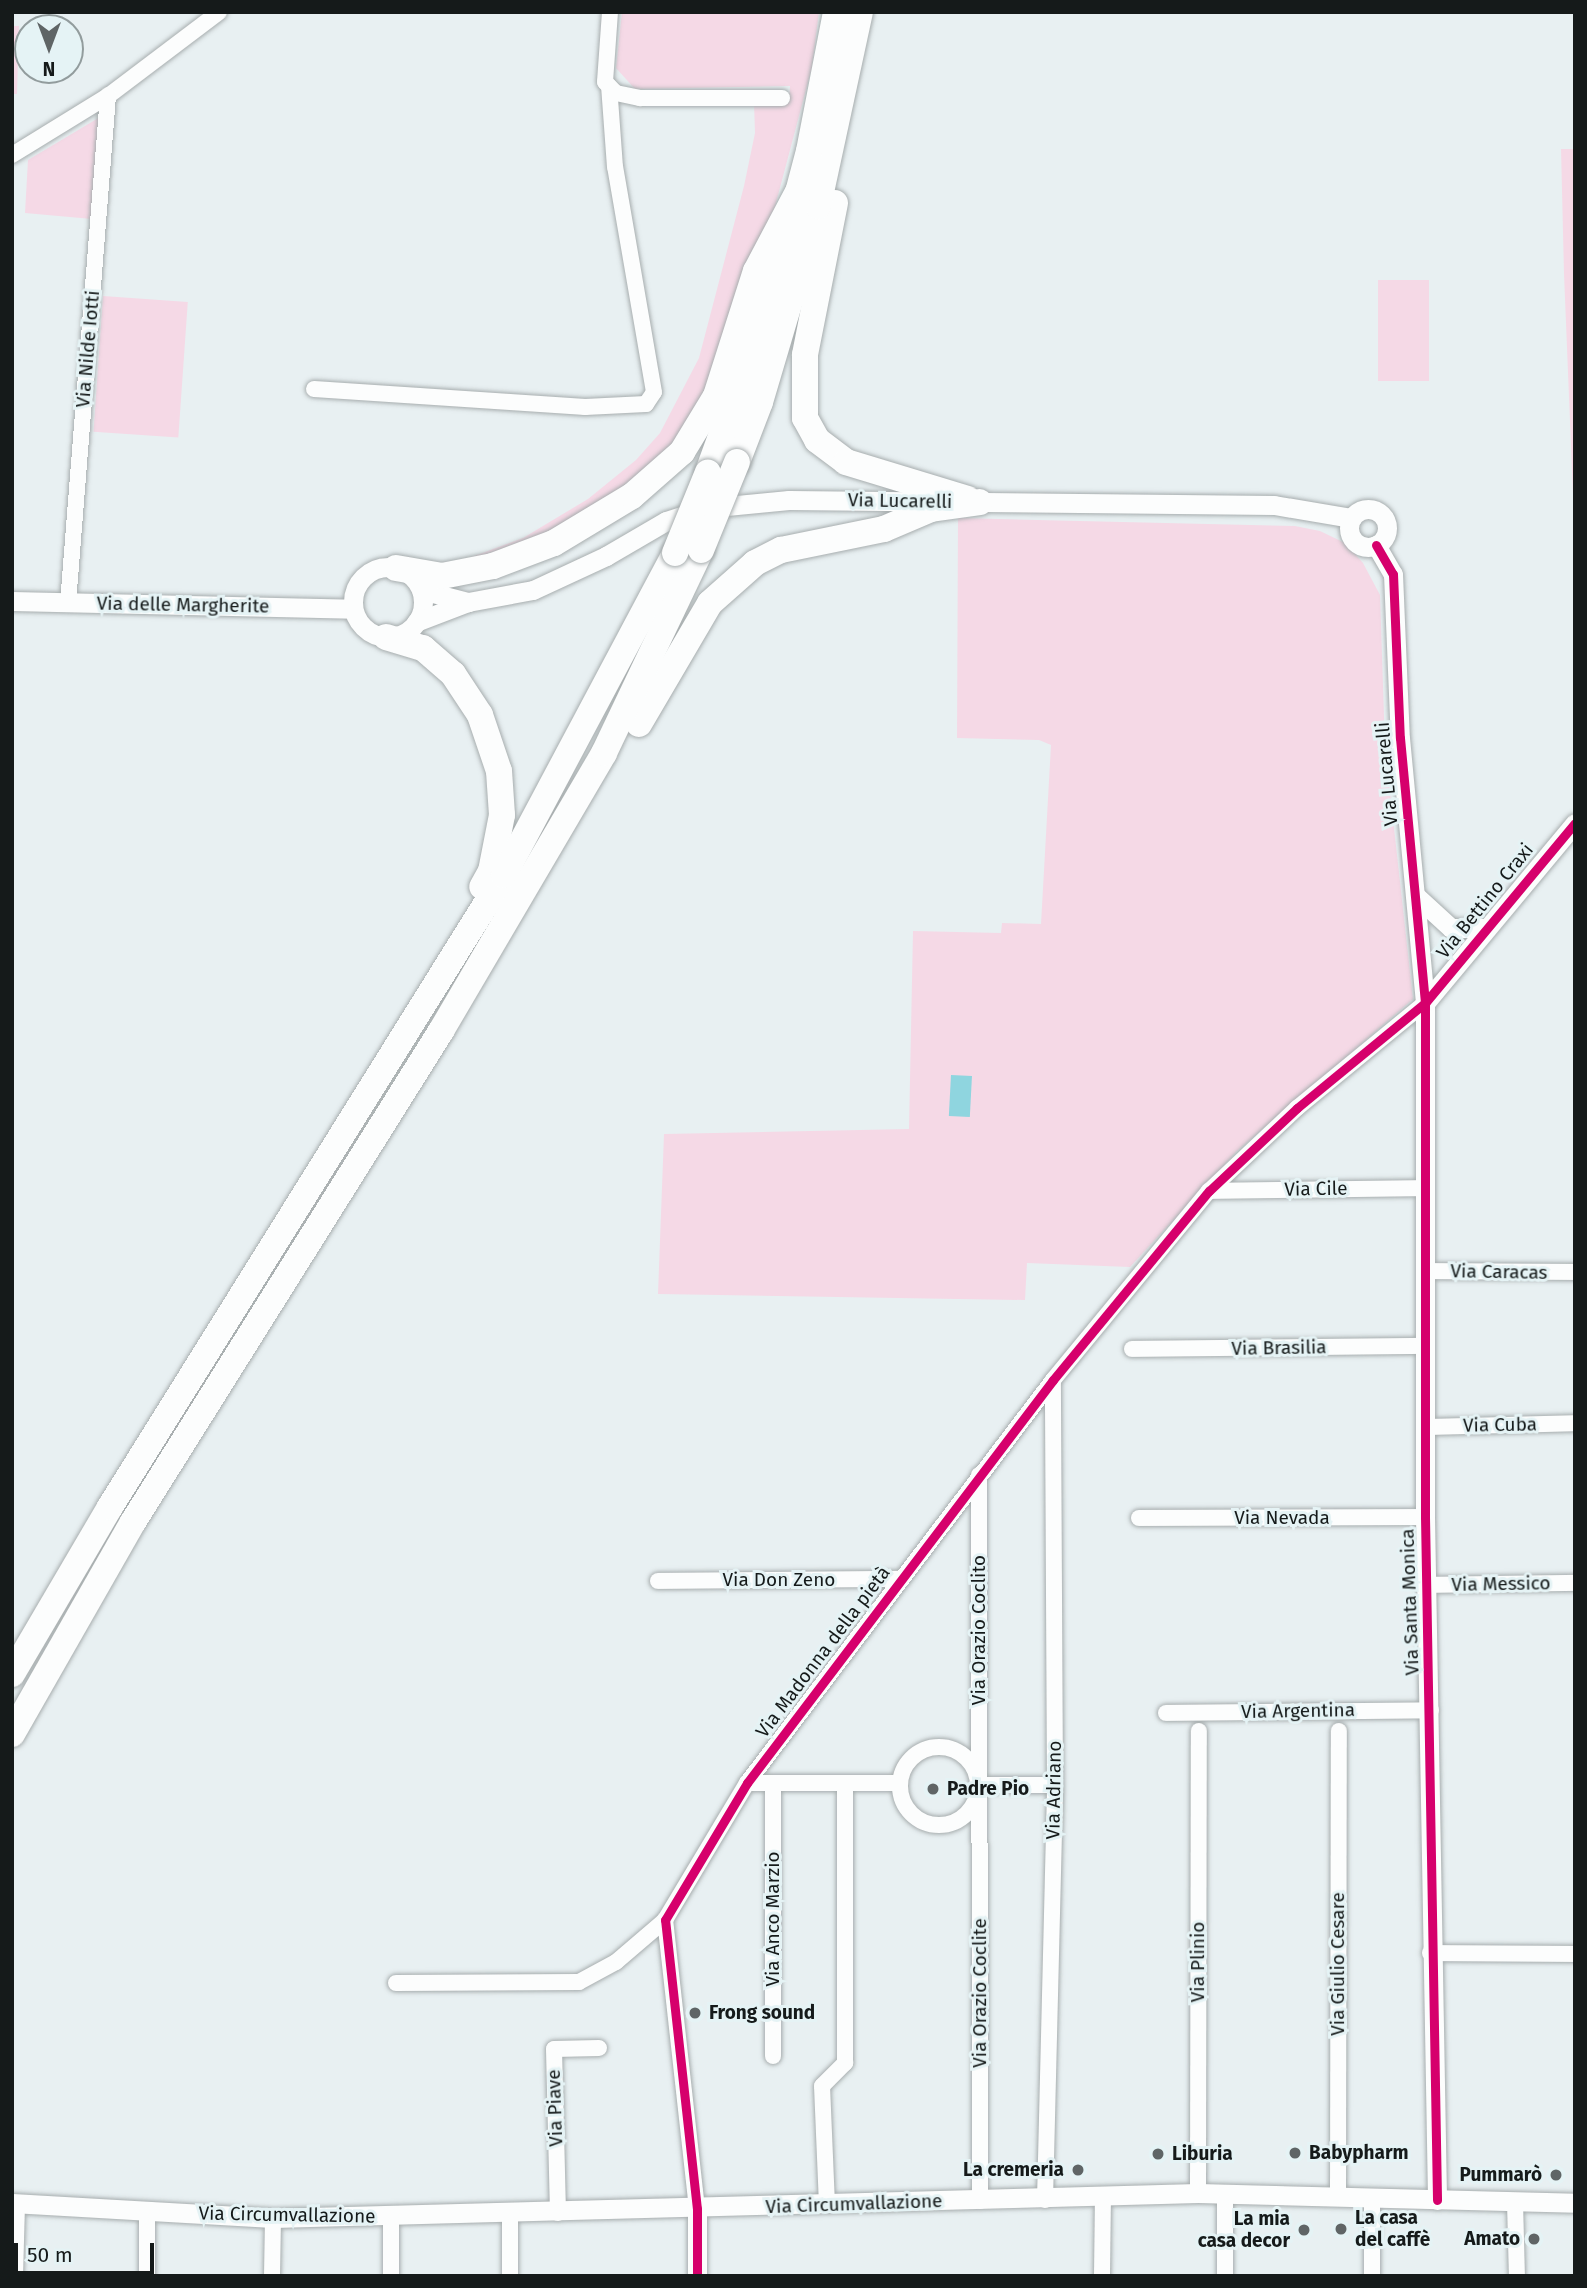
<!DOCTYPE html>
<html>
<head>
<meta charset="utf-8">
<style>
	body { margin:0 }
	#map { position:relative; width:1587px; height:2288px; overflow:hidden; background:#e8f0f2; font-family:"Fira Sans",sans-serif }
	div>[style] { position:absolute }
	.green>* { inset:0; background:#f5d9e6; transform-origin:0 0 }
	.water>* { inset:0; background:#8fd5df; transform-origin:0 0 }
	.roads { filter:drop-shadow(0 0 2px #a7adae) drop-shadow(0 0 2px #a7adae) }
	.minor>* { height:16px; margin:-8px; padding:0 8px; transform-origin:8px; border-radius:8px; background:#fcfdfd }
	.minor>.ring { margin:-8px; padding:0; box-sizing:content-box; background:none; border:16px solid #fcfdfd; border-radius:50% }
	.tertiary>* { height:19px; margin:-9.5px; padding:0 9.5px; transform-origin:9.5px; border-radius:9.5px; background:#fcfdfd }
	.tertiary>.ring { margin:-9.5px; padding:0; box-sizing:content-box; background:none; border:19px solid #fcfdfd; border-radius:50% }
	.trunk>* { height:26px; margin:-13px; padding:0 13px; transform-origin:13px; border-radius:13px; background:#fcfdfd }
	.bridges { filter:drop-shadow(0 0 2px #a7adae) drop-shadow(0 0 2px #a7adae) }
	.trunk-bridge>* { height:26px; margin:-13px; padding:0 13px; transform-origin:13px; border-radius:13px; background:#fcfdfd }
	.cycleway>* { height:9px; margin:-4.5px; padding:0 4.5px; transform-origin:4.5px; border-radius:4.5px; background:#d6006c }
	.dots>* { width:19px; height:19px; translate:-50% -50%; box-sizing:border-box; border:4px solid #e5f3f5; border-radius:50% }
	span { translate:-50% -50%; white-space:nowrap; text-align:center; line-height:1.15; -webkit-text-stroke:6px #e5f3f5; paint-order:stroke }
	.street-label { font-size:19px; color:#151a1a }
	.poi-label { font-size:19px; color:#151a1a; font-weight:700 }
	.left { translate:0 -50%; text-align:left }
	.right { translate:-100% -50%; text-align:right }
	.frame { position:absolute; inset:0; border:14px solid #151a1a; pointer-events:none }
	.north { position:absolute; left:14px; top:14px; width:70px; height:70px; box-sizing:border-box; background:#e5f3f5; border:2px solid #929c9d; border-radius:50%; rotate:180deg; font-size:19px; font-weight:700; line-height:28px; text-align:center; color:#151a1a }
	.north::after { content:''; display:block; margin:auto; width:24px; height:32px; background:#5f6566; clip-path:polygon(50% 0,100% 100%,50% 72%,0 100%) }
	.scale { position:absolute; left:14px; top:2243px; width:140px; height:32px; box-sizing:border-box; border:4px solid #151a1a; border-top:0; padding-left:9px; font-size:21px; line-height:24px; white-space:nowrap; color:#151a1a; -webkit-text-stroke:5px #e5f3f5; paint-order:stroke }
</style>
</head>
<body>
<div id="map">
	<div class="green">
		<div style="clip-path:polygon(622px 12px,819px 12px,812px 67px,773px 214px,714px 379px,683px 435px,635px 481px,535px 543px,466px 559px,523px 538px,588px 499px,636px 460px,660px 433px,699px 358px,744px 186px,755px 133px,754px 103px,789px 103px,790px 86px,635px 89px,616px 68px)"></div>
		<div style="clip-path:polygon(12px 26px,19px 26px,17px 94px,12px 94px)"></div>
		<div style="clip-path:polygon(100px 117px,92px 219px,25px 213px,28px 160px)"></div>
		<div style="clip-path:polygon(1561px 149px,1575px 149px,1573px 495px,1564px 274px)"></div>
		<div style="left:1378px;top:280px;width:51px;height:101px"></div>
		<div style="left:103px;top:296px;width:85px;height:136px;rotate:4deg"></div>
		<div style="clip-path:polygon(958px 518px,1295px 526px,1320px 531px,1345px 543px,1363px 563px,1380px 595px,1385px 747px,1413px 999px,1237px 1151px,1130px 1267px,1027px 1263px,1025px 1300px,658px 1294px,664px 1134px,909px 1129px,913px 931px,1001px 933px,1002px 923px,1041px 924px,1051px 745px,1039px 740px,957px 738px)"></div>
	</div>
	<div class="water">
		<div style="left:951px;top:1075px;width:21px;height:41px;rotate:3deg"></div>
	</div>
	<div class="roads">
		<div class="minor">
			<div style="left:610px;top:12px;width:70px;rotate:94.1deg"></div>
			<div style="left:605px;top:82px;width:16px;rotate:45deg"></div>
			<div style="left:616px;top:93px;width:25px;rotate:12deg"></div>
			<div style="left:640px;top:98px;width:142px"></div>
			<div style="left:12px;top:155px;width:113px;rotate:-31.6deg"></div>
			<div style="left:108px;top:96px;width:139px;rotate:-37.1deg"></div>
			<div style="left:314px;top:389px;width:272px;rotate:3.8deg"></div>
			<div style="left:585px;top:407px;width:61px;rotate:-2.8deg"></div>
			<div style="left:646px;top:404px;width:14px;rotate:-56deg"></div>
			<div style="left:654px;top:392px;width:228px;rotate:-99.8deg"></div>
			<div style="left:615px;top:167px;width:81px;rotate:-94.2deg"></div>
			<div style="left:68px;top:603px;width:509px;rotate:-85.49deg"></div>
			<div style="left:1209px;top:1191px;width:215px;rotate:-0.8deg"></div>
			<div style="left:1424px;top:1271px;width:151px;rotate:0.4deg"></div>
			<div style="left:1132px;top:1349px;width:294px;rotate:-0.6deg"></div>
			<div style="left:1426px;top:1427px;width:149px;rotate:-1.5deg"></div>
			<div style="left:979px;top:1475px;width:726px;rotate:89.92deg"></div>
			<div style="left:1139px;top:1518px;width:286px;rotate:-0.2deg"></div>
			<div style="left:658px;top:1581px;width:242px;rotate:-0.5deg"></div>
			<div style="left:1428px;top:1585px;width:147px;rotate:-0.8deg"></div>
			<div style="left:1166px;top:1713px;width:265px;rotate:-0.6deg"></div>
			<div class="ring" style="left:900px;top:1747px;width:62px;height:62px"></div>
			<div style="left:747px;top:1783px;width:153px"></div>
			<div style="left:773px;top:1783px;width:273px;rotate:90deg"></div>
			<div style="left:979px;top:1785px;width:76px"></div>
			<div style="left:1430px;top:1953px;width:145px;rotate:0.4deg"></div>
			<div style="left:396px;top:1983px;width:183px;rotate:-0.3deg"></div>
			<div style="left:579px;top:1982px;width:42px;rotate:-28.4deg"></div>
			<div style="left:616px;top:1962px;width:65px;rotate:-40.6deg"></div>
			<div style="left:1198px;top:2193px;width:462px;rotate:-89.9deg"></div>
			<div style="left:1225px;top:2194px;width:82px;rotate:90deg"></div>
			<div style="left:1338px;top:2196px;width:465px;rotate:-89.9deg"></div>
			<div style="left:1372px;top:2197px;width:79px;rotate:90deg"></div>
			<div style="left:1045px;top:2200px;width:415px;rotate:-88.6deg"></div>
			<div style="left:1055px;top:1785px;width:405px;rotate:-90.3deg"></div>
			<div style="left:1515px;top:2202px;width:74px;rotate:88.5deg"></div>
			<div style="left:827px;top:2205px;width:119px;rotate:-92.4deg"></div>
			<div style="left:822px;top:2086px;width:33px;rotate:-45deg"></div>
			<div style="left:845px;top:2063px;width:280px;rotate:-90deg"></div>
			<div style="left:697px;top:2209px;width:291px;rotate:-96.3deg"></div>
			<div style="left:665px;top:1920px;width:160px;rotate:-59.1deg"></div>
			<div style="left:747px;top:1783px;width:506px;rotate:-52.79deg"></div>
			<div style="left:1053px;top:1380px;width:245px;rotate:-50.5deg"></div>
			<div style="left:1209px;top:1191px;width:121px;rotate:-43.3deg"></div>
			<div style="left:1297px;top:1108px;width:166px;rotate:-39.4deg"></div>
			<div style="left:558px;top:2213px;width:164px;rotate:-91.4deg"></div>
			<div style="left:554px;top:2049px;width:45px;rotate:-1.3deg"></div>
			<div style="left:15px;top:2276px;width:73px;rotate:-88.4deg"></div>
			<div style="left:147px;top:2276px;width:66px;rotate:-90deg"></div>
			<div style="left:272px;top:2276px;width:58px;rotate:-89deg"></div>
			<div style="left:391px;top:2276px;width:59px;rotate:-90deg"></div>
			<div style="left:510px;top:2276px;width:62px;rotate:-90deg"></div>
			<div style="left:1102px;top:2276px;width:79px;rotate:-89.3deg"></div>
		</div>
		<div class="tertiary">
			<div class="ring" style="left:1349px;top:509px;width:19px;height:19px"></div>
			<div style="left:1376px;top:545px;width:34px;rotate:60deg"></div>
			<div style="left:1393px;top:574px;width:164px;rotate:87.6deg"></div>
			<div style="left:1400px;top:738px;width:266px;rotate:84.6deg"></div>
			<div style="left:1425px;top:1003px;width:514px;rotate:90deg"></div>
			<div style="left:1425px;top:1517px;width:683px;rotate:88.99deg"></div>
			<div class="ring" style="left:353px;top:567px;width:51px;height:51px"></div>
			<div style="left:421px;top:590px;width:49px;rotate:14.3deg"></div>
			<div style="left:12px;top:601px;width:341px;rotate:1.3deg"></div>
			<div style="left:416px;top:622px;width:56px;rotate:-21deg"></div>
			<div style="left:468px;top:602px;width:66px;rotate:-10.5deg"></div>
			<div style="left:533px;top:590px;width:81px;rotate:-25deg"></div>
			<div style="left:606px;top:556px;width:69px;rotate:-30.3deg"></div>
			<div style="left:666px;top:521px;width:42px;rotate:-18deg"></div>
			<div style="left:706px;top:508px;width:83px;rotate:-5.5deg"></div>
			<div style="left:789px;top:500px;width:485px;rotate:0.6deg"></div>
			<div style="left:1274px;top:505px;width:79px;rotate:9.5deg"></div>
			<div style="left:1416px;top:896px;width:47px;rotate:42.4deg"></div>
			<div style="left:1451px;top:928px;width:33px"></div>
			<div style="left:1425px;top:1003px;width:234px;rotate:-50.2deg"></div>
			<div style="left:12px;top:2203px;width:261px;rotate:3.3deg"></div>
			<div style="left:273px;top:2218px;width:925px;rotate:-1.55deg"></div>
			<div style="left:1198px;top:2193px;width:377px;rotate:1.5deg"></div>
			<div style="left:697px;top:2209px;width:67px;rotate:90deg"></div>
		</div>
		<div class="trunk">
			<div style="left:835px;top:203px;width:155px;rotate:101.2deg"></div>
			<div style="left:805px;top:355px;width:63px;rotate:90deg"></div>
			<div style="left:805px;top:418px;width:25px;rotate:61deg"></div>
			<div style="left:817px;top:440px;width:36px;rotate:37deg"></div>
			<div style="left:846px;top:462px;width:127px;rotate:16.9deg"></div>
			<div style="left:737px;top:462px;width:64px;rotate:-69deg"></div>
			<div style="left:760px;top:402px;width:204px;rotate:-73.5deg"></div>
			<div style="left:818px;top:206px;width:198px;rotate:-77.8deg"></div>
			<div style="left:708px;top:472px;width:177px;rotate:-70.1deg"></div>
			<div style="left:768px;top:306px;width:160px;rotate:-75.2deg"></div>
			<div style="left:809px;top:151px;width:142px;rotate:-79deg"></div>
			<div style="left:396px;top:568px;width:47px;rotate:9.9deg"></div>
			<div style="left:442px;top:576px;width:52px;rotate:-11.1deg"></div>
			<div style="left:493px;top:566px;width:65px;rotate:-20.7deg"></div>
			<div style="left:554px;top:543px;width:91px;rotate:-31.1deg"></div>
			<div style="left:632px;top:496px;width:67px;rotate:-41.3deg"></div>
			<div style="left:682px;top:452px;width:66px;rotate:-58.7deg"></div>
			<div style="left:716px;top:396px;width:131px;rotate:-72.3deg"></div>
			<div style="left:756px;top:271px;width:94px;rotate:-62.1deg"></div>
			<div style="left:386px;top:637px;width:39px;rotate:17deg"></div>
			<div style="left:423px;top:648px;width:40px;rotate:41deg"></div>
			<div style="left:453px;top:674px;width:49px;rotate:56.6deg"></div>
			<div style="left:480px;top:715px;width:59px;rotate:71.3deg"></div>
			<div style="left:499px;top:771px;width:44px;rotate:86.1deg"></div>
			<div style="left:502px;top:815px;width:57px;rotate:101.1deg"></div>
			<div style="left:491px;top:871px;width:18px;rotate:119deg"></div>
			<div style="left:639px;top:724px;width:140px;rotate:-59.6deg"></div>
			<div style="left:710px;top:603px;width:60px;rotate:-41.6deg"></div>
			<div style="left:755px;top:563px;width:29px;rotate:-27deg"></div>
			<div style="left:781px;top:550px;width:105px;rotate:-11.5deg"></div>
			<div style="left:884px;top:529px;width:51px;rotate:-23.1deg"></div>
			<div style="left:931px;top:509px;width:49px;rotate:-8.1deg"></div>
			<div style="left:12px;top:1674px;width:194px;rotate:-59.6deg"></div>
			<div style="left:110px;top:1507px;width:745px;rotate:-58.06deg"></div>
			<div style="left:504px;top:875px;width:365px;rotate:-62deg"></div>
			<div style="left:12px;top:1734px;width:244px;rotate:-60.3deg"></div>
			<div style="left:133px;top:1522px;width:580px;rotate:-57.9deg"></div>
			<div style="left:441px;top:1031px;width:322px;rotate:-59.6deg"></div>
			<div style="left:604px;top:753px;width:225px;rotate:-64.5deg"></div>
		</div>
	</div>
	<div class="bridges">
		<div class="trunk-bridge">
			<div style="left:701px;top:550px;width:95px;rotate:-67.8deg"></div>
			<div style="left:675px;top:553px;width:87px;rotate:-67.8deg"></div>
		</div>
	</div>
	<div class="cycleway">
		<div style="left:1376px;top:545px;width:34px;rotate:60deg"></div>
		<div style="left:1393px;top:574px;width:164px;rotate:87.6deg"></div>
		<div style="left:1400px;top:738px;width:266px;rotate:84.6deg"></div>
		<div style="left:1425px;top:1003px;width:514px;rotate:90deg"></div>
		<div style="left:1425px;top:1517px;width:683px;rotate:88.99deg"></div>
		<div style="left:697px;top:2276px;width:67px;rotate:-90deg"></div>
		<div style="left:697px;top:2209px;width:291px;rotate:-96.3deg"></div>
		<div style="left:665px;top:1920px;width:160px;rotate:-59.1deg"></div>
		<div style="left:747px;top:1783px;width:506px;rotate:-52.79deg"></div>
		<div style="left:1053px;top:1380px;width:245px;rotate:-50.5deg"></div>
		<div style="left:1209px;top:1191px;width:121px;rotate:-43.3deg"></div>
		<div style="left:1297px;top:1108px;width:166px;rotate:-39.4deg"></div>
		<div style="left:1425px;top:1003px;width:234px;rotate:-50.2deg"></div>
	</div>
	<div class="dots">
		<div style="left:933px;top:1789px;background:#5f6566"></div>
		<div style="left:695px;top:2013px;background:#5f6566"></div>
		<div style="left:1295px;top:2153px;background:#5f6566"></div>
		<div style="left:1158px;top:2154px;background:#5f6566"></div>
		<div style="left:1078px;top:2170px;background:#5f6566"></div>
		<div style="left:1556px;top:2175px;background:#5f6566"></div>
		<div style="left:1341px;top:2229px;background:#5f6566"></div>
		<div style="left:1304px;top:2230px;background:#5f6566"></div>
		<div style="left:1534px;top:2239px;background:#5f6566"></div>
	</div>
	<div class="street-label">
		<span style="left:88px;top:349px;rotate:-85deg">Via Nilde Iotti</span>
		<span style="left:900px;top:501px;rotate:1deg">Via Lucarelli</span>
		<span style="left:183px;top:605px;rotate:1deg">Via delle Margherite</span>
		<span style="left:1387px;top:774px;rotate:-95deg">Via Lucarelli</span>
		<span style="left:1485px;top:901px;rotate:-51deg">Via Bettino Craxi</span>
		<span style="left:1316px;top:1189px;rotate:-1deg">Via Cile</span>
		<span style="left:1499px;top:1272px;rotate:1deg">Via Caracas</span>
		<span style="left:1279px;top:1348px;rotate:-1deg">Via Brasilia</span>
		<span style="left:1500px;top:1425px;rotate:-1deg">Via Cuba</span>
		<span style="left:1282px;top:1518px">Via Nevada</span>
		<span style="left:779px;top:1580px">Via Don Zeno</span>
		<span style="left:1501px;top:1584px;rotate:-1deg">Via Messico</span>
		<span style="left:1410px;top:1602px;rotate:-92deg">Via Santa Monica</span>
		<span style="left:979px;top:1630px;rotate:-90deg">Via Orazio Coclito</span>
		<span style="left:823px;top:1652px;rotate:-53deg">Via Madonna della pietà</span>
		<span style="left:1298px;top:1711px;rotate:-1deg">Via Argentina</span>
		<span style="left:1054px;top:1790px;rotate:-89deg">Via Adriano</span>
		<span style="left:773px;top:1919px;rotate:-90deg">Via Anco Marzio</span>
		<span style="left:1198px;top:1962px;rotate:-90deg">Via Plinio</span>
		<span style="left:1338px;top:1964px;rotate:-90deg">Via Giulio Cesare</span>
		<span style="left:980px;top:1993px;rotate:-90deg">Via Orazio Coclite</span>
		<span style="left:555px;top:2108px;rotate:-92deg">Via Piave</span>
		<span style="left:854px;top:2204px;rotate:-2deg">Via Circumvallazione</span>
		<span style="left:287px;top:2215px;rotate:1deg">Via Circumvallazione</span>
	</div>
	<div class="poi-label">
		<span class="left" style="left:947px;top:1789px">Padre Pio</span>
		<span class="left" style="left:709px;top:2013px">Frong sound</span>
		<span class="left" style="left:1309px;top:2153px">Babypharm</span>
		<span class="left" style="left:1172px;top:2154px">Liburia</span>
		<span class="right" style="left:1064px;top:2170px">La cremeria</span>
		<span class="right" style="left:1542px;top:2175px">Pummarò</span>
		<span class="left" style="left:1355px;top:2229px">La casa<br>del caffè</span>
		<span class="right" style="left:1290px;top:2230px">La mia<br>casa decor</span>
		<span class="right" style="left:1520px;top:2239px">Amato</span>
	</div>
	<div class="frame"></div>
	<div class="north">N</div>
	<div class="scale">50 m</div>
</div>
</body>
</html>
